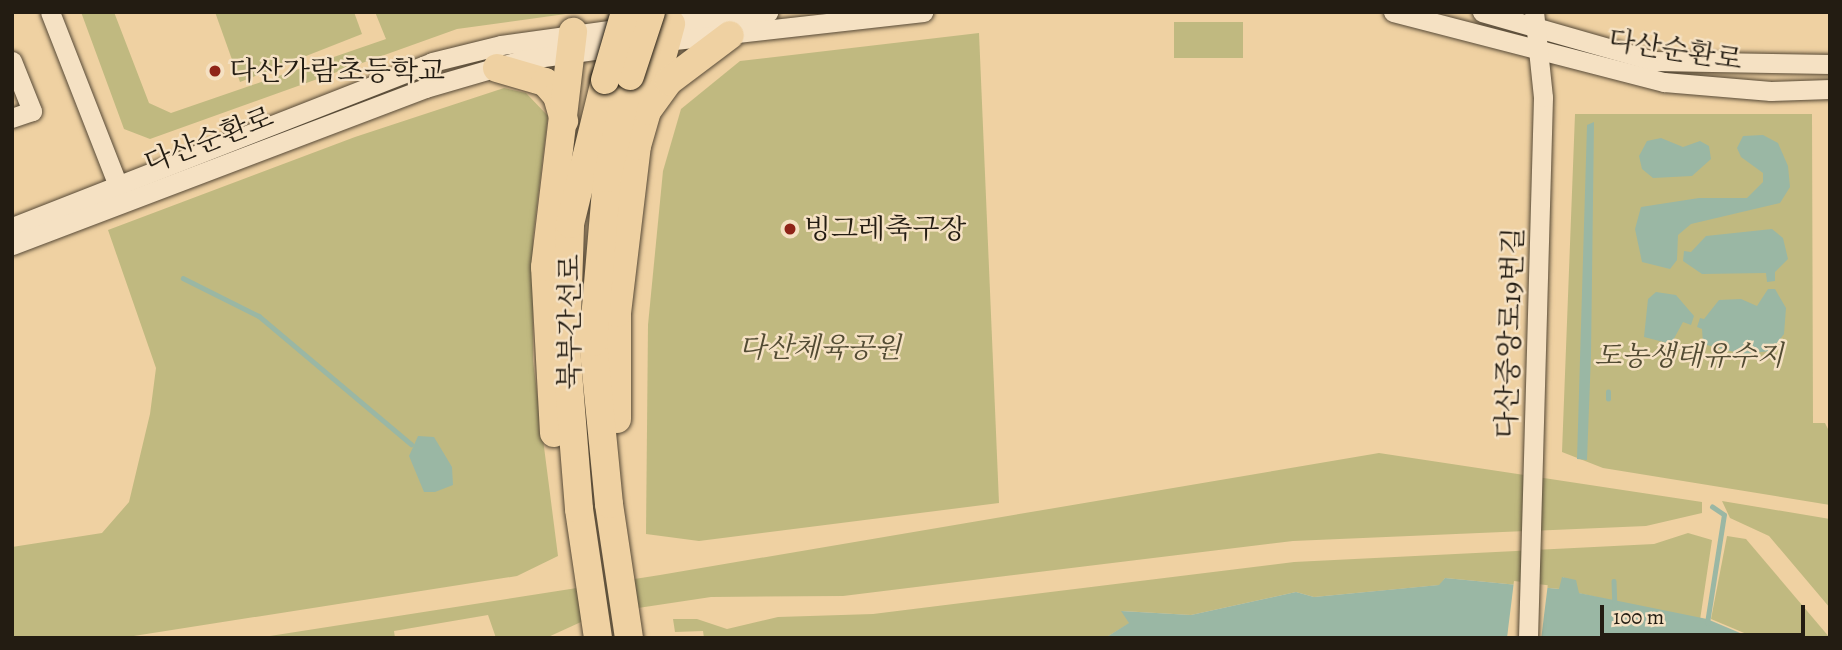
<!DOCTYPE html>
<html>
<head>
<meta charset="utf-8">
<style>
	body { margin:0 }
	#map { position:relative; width:1842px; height:650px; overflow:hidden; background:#efd1a2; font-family:Alegreya,"Noto Serif KR",serif }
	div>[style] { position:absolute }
	.green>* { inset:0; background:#c0b980; transform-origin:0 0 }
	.water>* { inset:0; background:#9ab7a4 }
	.pier>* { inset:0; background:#efd1a2; transform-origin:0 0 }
	.stream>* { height:4.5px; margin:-2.25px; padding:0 2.25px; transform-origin:2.25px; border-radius:2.25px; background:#9ab7a4 }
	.roads { filter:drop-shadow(0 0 2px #564936) drop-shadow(0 0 2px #564936) }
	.minor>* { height:19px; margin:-9.5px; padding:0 9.5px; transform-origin:9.5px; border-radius:9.5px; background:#f5e1c3 }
	.highway>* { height:28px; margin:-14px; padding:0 14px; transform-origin:14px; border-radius:14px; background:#efd1a2 }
	.bridges { filter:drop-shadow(0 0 2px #231c12) drop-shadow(0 0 2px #231c12) }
	.highway-bridge>* { height:28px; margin:-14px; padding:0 14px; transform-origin:14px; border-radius:14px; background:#efd1a2 }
	.dots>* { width:19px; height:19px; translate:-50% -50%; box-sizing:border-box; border:4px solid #f5e1c3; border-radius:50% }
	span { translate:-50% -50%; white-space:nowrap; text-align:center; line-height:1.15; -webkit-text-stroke:5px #f5e1c3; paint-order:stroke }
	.street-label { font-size:28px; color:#231c12 }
	.poi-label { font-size:28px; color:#231c12 }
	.left { translate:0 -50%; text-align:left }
	.park-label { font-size:28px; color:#524b33; font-style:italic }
	.frame { position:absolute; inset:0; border:14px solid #231c12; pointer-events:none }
	.scale { position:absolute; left:1600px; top:605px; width:205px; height:32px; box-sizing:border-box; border:4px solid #231c12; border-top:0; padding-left:9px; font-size:21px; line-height:24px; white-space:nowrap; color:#231c12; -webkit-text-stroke:5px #f5e1c3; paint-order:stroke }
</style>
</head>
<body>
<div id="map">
	<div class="green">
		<div style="clip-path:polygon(81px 12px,114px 12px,149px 103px,171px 113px,386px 39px,375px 12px,580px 12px,457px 29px,150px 139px,124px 129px)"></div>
		<div style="clip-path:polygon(215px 12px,354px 12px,362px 34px,240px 82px)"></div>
		<div style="left:1174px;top:22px;width:69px;height:36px"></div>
		<div style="clip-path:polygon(979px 33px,999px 503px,699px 541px,646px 534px,648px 325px,663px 171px,681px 109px,740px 61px)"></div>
		<div style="clip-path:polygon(504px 88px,526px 93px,548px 116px,533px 238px,533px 361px,558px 556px,517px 576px,121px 638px,12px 638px,12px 547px,102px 533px,129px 502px,150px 414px,156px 368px,108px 230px,355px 137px)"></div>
		<div style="clip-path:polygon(1575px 114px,1812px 114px,1813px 423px,1825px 423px,1830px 433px,1830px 505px,1603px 468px,1562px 452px)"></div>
		<div style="clip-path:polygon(1379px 453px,1702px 502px,1702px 513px,1646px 526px,1293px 541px,843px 596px,711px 597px,638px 608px,581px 622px,546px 638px,496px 638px,488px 615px,394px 631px,395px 638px,257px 638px,660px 575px)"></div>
		<div style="clip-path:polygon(1722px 501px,1830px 519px,1830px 608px,1769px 536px,1730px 518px)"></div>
		<div style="clip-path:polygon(1688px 533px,1712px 540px,1700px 620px,1578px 593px,1563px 577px,1560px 589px,1445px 578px,1440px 585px,1314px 597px,1296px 592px,1191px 615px,1122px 611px,1130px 623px,1105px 638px,704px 638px,703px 631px,675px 632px,673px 619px,697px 619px,727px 629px,778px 617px,873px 614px,1294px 562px,1654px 544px)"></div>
		<div style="clip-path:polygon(1727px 536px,1746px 539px,1830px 638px,1756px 638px,1711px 619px)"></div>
	</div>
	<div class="water">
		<div style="clip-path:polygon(1594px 122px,1591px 355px,1587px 460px,1577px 459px,1587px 125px)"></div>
		<div style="clip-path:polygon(1763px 135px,1778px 143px,1788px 166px,1790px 187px,1780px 203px,1691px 224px,1678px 235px,1677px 260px,1670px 269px,1642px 262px,1635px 229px,1641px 207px,1699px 198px,1747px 198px,1763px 182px,1763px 173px,1741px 157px,1737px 148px,1743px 136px)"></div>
		<div style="clip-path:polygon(1661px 138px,1683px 147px,1700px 141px,1709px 146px,1711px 159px,1692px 176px,1653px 178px,1642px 169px,1639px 156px,1647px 141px)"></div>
		<div style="clip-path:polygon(1772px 229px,1783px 238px,1788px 259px,1775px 272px,1775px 281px,1767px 282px,1766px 273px,1702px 274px,1683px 261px,1684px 251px,1691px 252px,1706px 236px)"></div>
		<div style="clip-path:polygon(1768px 289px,1775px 289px,1786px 308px,1784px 334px,1771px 351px,1742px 354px,1703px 344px,1702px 329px,1697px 327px,1700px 318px,1704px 319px,1719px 300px,1741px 299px,1757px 306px)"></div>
		<div style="clip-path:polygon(1656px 292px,1676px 295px,1694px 316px,1691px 325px,1683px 322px,1671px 344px,1644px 337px,1648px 299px)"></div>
		<div style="clip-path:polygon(418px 436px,434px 437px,452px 467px,453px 485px,435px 492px,424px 492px,409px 456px)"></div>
		<div style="clip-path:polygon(1562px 577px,1576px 580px,1579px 593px,1707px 619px,1752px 638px,1105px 638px,1129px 623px,1121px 611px,1191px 615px,1296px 592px,1314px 597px,1439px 585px,1445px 578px,1559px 589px)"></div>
	</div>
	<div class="pier">
		<div style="left:1514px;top:581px;width:34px;height:57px;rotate:7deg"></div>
	</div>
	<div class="stream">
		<div style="left:183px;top:278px;width:85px;rotate:26.6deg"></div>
		<div style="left:259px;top:316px;width:199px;rotate:40.1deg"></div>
		<div style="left:1608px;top:399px;width:7px;rotate:-90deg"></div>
		<div style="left:1614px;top:581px;width:24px;rotate:88deg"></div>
		<div style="left:1707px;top:623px;width:109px;rotate:-81.1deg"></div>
		<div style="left:1724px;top:515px;width:14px;rotate:-146deg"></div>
	</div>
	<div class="roads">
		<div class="minor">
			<div style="left:50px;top:12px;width:200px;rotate:68.6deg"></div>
			<div style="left:1393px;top:12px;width:280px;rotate:14.5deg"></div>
			<div style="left:1664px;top:82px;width:107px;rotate:4.8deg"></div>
			<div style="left:1771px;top:91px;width:59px;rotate:-1.9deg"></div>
			<div style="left:1482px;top:12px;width:179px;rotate:15.9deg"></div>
			<div style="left:1654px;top:61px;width:176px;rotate:1deg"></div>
			<div style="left:661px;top:24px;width:108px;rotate:-6.4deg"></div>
			<div style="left:657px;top:42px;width:268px;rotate:-6.4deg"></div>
			<div style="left:12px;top:61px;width:54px;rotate:68.2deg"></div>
			<div style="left:32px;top:111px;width:21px;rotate:161deg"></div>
			<div style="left:12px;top:227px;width:451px;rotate:-21.4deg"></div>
			<div style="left:432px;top:62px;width:71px;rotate:-13.8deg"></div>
			<div style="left:501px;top:45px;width:131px;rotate:-7.9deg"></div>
			<div style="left:12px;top:245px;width:442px;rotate:-20.8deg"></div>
			<div style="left:425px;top:88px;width:101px;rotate:-16.1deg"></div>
			<div style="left:522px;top:60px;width:102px;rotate:-7.9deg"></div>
			<div style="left:1528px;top:638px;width:541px;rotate:-88.41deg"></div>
			<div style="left:1543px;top:97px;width:85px;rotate:-96deg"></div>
		</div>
		<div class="highway">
			<div style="left:497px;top:68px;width:50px;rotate:16.3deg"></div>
			<div style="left:545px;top:82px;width:18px;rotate:49deg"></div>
			<div style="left:557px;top:96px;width:26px;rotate:74deg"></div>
			<div style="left:650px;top:102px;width:81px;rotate:-74.9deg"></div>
			<div style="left:617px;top:419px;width:106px;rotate:-90deg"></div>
			<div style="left:617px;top:313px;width:168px;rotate:-83.2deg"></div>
			<div style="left:637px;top:146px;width:36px;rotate:-74deg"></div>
			<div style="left:647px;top:111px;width:37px;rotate:-54deg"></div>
			<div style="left:669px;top:81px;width:76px;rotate:-37deg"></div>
			<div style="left:554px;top:433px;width:166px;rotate:-93.1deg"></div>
			<div style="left:545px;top:267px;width:237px;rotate:-83.2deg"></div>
			<div style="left:598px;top:638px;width:130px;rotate:-98.4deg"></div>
			<div style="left:579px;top:509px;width:163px;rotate:-94.6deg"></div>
			<div style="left:566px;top:347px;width:123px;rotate:-88.1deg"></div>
			<div style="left:570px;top:224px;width:148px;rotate:-76.3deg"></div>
			<div style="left:629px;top:638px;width:135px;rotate:-98.5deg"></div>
			<div style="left:609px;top:504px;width:163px;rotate:-95.6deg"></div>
			<div style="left:593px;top:342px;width:165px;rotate:-85.1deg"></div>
			<div style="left:607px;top:178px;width:105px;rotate:-77.3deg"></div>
		</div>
	</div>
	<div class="bridges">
		<div class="highway-bridge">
			<div style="left:630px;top:76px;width:67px;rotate:-71.8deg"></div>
			<div style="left:605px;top:80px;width:71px;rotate:-73.6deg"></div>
		</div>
	</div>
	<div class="dots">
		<div style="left:215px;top:71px;background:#8f2418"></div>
		<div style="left:790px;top:229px;background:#8f2418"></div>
	</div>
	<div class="street-label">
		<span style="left:1675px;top:50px;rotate:9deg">다산순환로</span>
		<span style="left:209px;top:140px;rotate:-21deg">다산순환로</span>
		<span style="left:570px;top:322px;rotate:-90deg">북부간선로</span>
		<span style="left:1510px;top:333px;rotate:-88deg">다산중앙로19번길</span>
	</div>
	<div class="poi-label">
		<span class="left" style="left:229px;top:71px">다산가람초등학교</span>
		<span class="left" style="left:804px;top:229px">빙그레축구장</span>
	</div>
	<div class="park-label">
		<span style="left:820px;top:348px">다산체육공원</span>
		<span style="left:1689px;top:356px">도농생태유수지</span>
	</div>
	<div class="frame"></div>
	<div class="scale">100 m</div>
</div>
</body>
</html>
